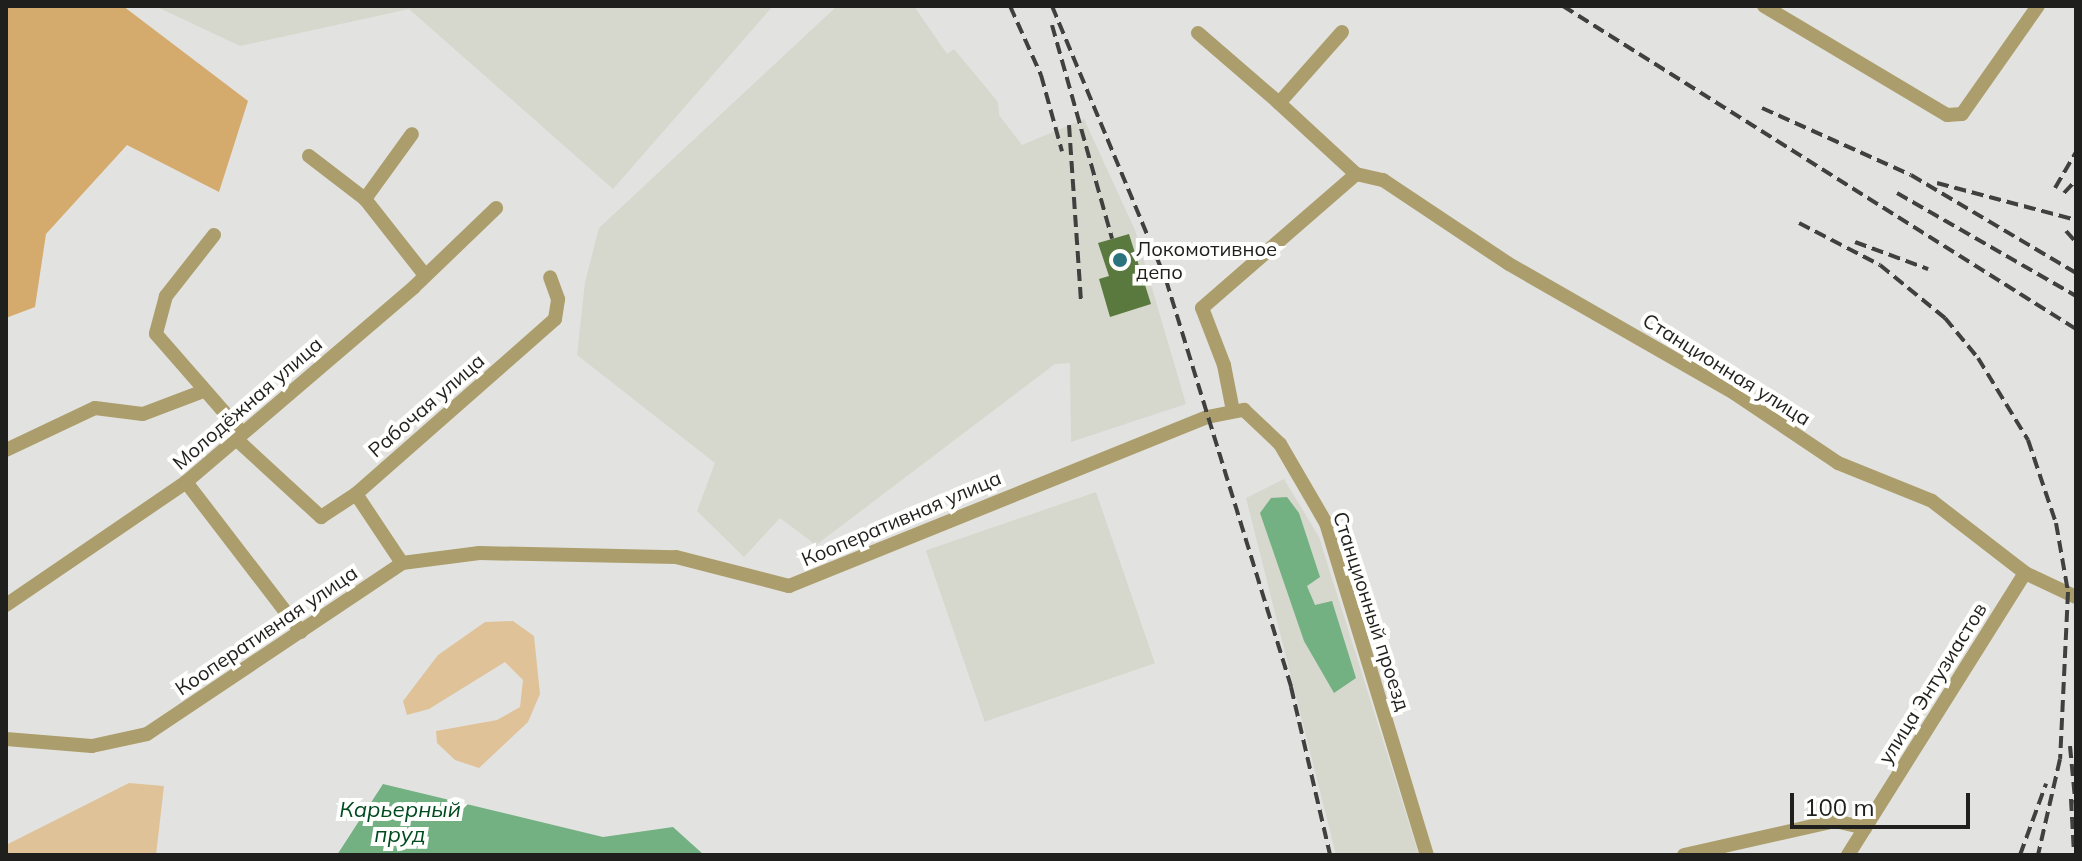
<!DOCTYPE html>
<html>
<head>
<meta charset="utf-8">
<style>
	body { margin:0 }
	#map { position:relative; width:2082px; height:861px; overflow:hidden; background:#e2e3e0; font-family:Mulish,sans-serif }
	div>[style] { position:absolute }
	.built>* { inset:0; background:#d6d7cd; transform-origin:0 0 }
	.green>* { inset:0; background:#e0c299 }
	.forest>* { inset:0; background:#d5aa6d }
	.water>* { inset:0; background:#74b182 }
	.building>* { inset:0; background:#5a793e }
	.minor>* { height:14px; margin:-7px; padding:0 7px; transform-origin:7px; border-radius:7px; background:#ac9e6c }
	.rail>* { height:4px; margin-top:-2px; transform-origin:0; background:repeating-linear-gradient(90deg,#40403e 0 12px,transparent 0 18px) }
	.dots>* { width:22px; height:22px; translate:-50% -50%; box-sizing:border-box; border:4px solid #fffffe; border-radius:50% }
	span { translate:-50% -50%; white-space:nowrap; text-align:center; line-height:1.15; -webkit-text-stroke:8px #fffffe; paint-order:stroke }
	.poi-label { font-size:20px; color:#1f1f1e }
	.left { translate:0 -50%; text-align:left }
	.street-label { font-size:20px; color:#1f1f1e }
	.water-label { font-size:22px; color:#004a1f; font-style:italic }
	.frame { position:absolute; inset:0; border:8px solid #1f1f1e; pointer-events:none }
	.scale { position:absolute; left:1790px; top:793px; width:180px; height:36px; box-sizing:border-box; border:4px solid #1f1f1e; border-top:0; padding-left:10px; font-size:24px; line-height:28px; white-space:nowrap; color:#1f1f1e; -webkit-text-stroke:6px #fffffe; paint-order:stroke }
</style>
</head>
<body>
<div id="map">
	<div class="built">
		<div style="clip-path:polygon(155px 6px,773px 6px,613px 189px,409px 9px,240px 46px)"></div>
		<div style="clip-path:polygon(837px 6px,914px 6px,947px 54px,954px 49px,998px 102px,999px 115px,1022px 145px,1084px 119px,1135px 230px,1186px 404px,1071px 442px,1070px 363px,1055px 364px,816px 545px,780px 518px,744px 557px,697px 511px,715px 463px,577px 355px,585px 282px,599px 228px)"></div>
		<div style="clip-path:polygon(1284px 479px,1319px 537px,1419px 855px,1336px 855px,1246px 498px)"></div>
		<div style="left:1096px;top:492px;width:181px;height:180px;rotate:71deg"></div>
	</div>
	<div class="green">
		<div style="clip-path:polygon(513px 621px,534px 636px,540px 694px,528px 722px,479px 768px,455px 760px,437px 743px,436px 731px,497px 720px,520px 707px,523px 680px,505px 662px,429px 709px,407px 715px,403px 701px,438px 655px,485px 622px)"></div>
		<div style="clip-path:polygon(129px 783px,164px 786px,156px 855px,6px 855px,6px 845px)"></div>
	</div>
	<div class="forest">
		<div style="clip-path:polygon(6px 6px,123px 6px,248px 101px,219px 192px,127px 145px,46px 234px,35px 307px,6px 318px)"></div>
	</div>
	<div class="water">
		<div style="clip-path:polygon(1287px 497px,1299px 513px,1320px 577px,1307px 586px,1315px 605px,1332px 601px,1356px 678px,1334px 693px,1304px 641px,1260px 513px,1271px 498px)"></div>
		<div style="clip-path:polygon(383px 784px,603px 837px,673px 827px,704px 855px,337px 855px)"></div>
	</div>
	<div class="building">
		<div style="clip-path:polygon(1129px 234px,1151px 304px,1110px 317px,1099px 279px,1109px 276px,1098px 243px)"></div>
	</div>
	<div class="minor">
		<div style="left:1764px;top:6px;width:213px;rotate:30.8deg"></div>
		<div style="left:1947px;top:115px;width:15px;rotate:-4deg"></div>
		<div style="left:1962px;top:114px;width:132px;rotate:-54.9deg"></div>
		<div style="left:1342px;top:32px;width:95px;rotate:131.6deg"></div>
		<div style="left:1279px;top:103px;width:105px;rotate:42.7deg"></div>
		<div style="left:1356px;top:174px;width:28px;rotate:13deg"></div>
		<div style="left:1383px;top:180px;width:151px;rotate:33.7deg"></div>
		<div style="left:1509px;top:264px;width:259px;rotate:29.8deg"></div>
		<div style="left:1734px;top:393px;width:125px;rotate:33.9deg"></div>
		<div style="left:1838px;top:463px;width:101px;rotate:22deg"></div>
		<div style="left:1932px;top:501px;width:118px;rotate:37.7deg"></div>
		<div style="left:2025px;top:573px;width:56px;rotate:25.2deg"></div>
		<div style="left:1198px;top:33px;width:107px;rotate:40.8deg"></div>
		<div style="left:309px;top:156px;width:71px;rotate:37.5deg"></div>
		<div style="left:365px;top:199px;width:95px;rotate:51.8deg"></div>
		<div style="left:365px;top:199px;width:80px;rotate:-54.1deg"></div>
		<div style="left:214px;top:235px;width:78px;rotate:128.2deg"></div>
		<div style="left:166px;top:296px;width:39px;rotate:105deg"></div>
		<div style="left:156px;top:334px;width:123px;rotate:48.9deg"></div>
		<div style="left:237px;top:427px;width:11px;rotate:100deg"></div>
		<div style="left:235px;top:438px;width:117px;rotate:42.6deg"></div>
		<div style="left:321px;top:517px;width:42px;rotate:-33.3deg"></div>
		<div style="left:356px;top:494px;width:265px;rotate:-41.3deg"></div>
		<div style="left:555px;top:319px;width:20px;rotate:-81deg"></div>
		<div style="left:558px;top:299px;width:23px;rotate:-110deg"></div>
		<div style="left:1233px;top:411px;width:47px;rotate:-101.1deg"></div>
		<div style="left:1224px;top:365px;width:61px;rotate:-111.1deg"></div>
		<div style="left:1202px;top:308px;width:204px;rotate:-41deg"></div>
		<div style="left:6px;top:450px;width:98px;rotate:-25.3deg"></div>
		<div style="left:95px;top:408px;width:48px;rotate:7.1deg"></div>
		<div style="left:143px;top:414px;width:62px;rotate:-20.8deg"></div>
		<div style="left:186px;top:482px;width:189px;rotate:52.5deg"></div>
		<div style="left:356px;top:494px;width:83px;rotate:56.3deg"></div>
		<div style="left:6px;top:605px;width:218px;rotate:-34.3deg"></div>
		<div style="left:186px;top:482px;width:300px;rotate:-40.5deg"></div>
		<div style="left:414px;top:287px;width:114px;rotate:-43.9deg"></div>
		<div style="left:6px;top:739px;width:86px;rotate:4.7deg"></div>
		<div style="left:92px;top:746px;width:56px;rotate:-12.3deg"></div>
		<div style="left:147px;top:734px;width:307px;rotate:-33.8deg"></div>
		<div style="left:402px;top:563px;width:78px;rotate:-7.4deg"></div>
		<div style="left:479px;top:553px;width:197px;rotate:1.2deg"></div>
		<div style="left:676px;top:557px;width:117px;rotate:14.4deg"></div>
		<div style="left:789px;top:586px;width:451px;rotate:-22deg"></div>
		<div style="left:1207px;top:417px;width:38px;rotate:-11deg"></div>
		<div style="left:1244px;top:410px;width:50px;rotate:43.4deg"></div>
		<div style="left:1280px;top:444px;width:91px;rotate:59.8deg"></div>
		<div style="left:1326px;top:523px;width:347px;rotate:73.1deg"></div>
		<div style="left:1684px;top:855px;width:155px;rotate:-12.7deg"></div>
		<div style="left:1835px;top:821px;width:31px;rotate:13deg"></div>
		<div style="left:1848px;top:855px;width:333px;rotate:-57.9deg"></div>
	</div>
	<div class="rail">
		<div style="left:1010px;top:6px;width:76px;rotate:65.8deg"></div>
		<div style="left:1041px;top:75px;width:79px;rotate:74.6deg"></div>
		<div style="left:1052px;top:6px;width:297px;rotate:67.4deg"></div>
		<div style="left:1166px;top:280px;width:426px;rotate:72.9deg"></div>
		<div style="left:1291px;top:687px;width:172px;rotate:76.9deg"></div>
		<div style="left:1563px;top:6px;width:606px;rotate:32.2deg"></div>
		<div style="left:1052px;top:25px;width:222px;rotate:74.3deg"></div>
		<div style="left:1762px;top:108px;width:163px;rotate:24.2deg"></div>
		<div style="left:1911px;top:175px;width:192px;rotate:30.7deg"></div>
		<div style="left:1069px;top:125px;width:178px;rotate:86.1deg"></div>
		<div style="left:1937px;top:183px;width:144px;rotate:14.9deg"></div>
		<div style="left:2055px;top:188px;width:42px;rotate:-59.7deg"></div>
		<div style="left:1897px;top:193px;width:207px;rotate:29.9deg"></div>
		<div style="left:2064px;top:193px;width:18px;rotate:-47deg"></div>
		<div style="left:1799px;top:223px;width:91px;rotate:27.4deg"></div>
		<div style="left:1880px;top:265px;width:84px;rotate:39.2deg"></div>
		<div style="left:1945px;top:318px;width:52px;rotate:50.5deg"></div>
		<div style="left:1978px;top:358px;width:96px;rotate:58.6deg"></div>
		<div style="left:2028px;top:440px;width:88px;rotate:71.4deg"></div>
		<div style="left:2056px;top:523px;width:70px;rotate:80.1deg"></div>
		<div style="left:2068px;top:592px;width:167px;rotate:92.7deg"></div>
		<div style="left:2060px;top:759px;width:98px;rotate:102.9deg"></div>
		<div style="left:2066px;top:231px;width:15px;rotate:48deg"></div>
		<div style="left:1855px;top:242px;width:78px;rotate:20.3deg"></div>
		<div style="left:2070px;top:746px;width:64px;rotate:84.6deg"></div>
		<div style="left:2071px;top:799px;width:56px;rotate:86.9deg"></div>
		<div style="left:2020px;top:855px;width:76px;rotate:-69.9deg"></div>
	</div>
	<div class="dots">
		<div style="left:1120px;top:260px;background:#2b737d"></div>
	</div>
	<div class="poi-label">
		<span class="left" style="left:1136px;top:260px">Локомотивное<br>депо</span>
	</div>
	<div class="street-label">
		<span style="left:1727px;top:369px;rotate:32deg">Станционная улица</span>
		<span style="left:247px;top:403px;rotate:-41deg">Молодёжная улица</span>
		<span style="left:426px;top:405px;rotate:-41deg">Рабочая улица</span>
		<span style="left:901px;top:518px;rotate:-23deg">Кооперативная улица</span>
		<span style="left:1372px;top:611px;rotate:72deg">Станционный проезд</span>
		<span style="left:266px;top:630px;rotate:-34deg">Кооперативная улица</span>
		<span style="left:1932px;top:683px;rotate:-58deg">улица Энтузиастов</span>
	</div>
	<div class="water-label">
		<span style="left:400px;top:822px">Карьерный<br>пруд</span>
	</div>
	<div class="frame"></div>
	<div class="scale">100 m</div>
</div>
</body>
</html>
